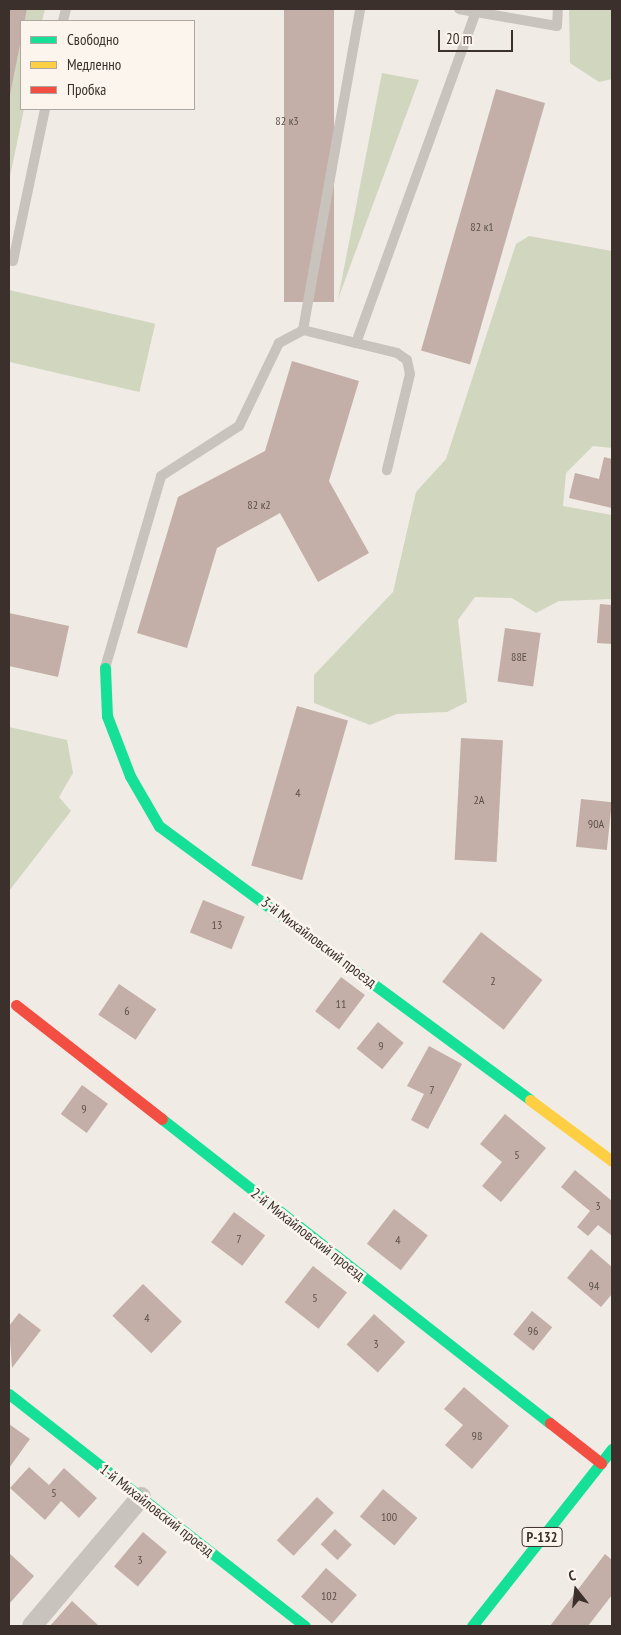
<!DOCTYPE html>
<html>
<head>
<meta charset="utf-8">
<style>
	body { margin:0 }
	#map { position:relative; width:621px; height:1635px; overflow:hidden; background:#f0ebe5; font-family:"PT Sans Narrow",sans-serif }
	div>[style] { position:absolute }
	.green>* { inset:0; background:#d1d6bf; transform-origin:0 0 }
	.building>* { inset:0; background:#c3afa7; transform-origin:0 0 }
	.lane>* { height:10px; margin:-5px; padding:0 5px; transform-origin:5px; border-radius:5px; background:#c9c3be }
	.street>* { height:20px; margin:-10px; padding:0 10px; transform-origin:10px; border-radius:10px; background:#c9c3be }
	.fast>* { height:11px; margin:-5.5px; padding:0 5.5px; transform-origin:5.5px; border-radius:5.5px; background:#16e098 }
	.slow>* { height:11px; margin:-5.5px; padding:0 5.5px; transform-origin:5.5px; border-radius:5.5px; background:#ffcf43 }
	.jam>* { height:11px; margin:-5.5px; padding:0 5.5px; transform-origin:5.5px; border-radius:5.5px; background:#f24e42 }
	span { translate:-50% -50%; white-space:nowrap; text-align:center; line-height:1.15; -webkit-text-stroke:5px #fbf5ee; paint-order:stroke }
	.number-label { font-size:12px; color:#5d504a }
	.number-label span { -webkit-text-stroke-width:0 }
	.shield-label span { padding:1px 4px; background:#fbf5ee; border:1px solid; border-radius:4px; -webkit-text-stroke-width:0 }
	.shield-label { font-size:14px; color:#3b302b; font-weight:700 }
	.street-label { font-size:15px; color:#3b302b }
	.frame { position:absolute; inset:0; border:10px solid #3b302b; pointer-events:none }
	.legend { position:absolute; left:20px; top:20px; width:175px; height:90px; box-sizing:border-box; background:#fbf5ee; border:1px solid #aea6a0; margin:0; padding:6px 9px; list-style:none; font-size:15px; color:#3b302b }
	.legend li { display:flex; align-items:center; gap:10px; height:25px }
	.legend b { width:25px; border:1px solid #aea6a0 }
	.north { position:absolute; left:551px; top:1565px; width:50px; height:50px; -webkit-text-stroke:4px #fbf5ee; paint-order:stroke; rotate:344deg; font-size:14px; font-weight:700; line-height:20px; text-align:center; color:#3b302b }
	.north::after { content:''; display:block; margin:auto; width:18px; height:22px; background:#3b302b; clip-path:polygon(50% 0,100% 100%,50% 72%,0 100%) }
	.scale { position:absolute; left:438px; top:30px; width:75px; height:22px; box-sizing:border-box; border:2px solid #3b302b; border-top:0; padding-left:6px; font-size:15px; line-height:18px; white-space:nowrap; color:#3b302b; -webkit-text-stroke:4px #fbf5ee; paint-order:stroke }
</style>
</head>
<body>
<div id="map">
	<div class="green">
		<div style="clip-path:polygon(27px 9px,45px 9px,42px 21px,24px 21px)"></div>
		<div style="clip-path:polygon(569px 9px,612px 9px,612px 79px,599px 82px,570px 63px)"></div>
		<div style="clip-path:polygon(21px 36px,24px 109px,9px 181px,9px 100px)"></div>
		<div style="clip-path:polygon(382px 73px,419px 80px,338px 299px)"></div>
		<div style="clip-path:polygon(529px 236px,612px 251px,612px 448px,593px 446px,566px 473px,563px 506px,612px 515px,612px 599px,559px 601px,536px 613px,512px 598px,475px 597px,458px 620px,467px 702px,447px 712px,397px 714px,370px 725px,314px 703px,314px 675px,393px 592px,416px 492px,446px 459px,516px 244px)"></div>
		<div style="left:9px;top:290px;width:150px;height:70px;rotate:13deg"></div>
		<div style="clip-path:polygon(9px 727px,67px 740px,73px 773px,59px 797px,71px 811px,9px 891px)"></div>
	</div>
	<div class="building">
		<div style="clip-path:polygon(9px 9px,27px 9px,10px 95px,9px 95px)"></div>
		<div style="left:284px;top:9px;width:50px;height:293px"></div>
		<div style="left:496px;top:89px;width:51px;height:272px;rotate:16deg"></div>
		<div style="clip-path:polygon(292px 361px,359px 381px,329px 481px,369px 553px,318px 582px,280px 513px,217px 548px,187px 648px,137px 633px,178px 497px,265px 451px)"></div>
		<div style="clip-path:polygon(604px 457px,612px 459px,612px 508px,569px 498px,575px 473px,599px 479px)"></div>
		<div style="clip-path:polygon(600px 604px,612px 605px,612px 644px,597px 643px)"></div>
		<div style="clip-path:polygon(9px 613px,69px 626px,58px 677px,9px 666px)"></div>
		<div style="left:505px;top:628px;width:36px;height:54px;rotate:8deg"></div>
		<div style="left:297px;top:706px;width:53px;height:166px;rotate:16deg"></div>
		<div style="left:461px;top:738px;width:42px;height:122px;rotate:3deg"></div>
		<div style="left:581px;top:799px;width:31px;height:48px;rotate:6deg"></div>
		<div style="left:203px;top:900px;width:45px;height:35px;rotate:22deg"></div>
		<div style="left:481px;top:932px;width:78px;height:63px;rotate:38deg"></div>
		<div style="left:341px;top:977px;width:30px;height:43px;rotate:37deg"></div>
		<div style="left:119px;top:984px;width:45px;height:37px;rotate:34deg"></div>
		<div style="left:378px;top:1022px;width:33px;height:34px;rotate:39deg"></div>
		<div style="clip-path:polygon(429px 1046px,462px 1064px,428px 1129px,411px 1120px,424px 1094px,407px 1086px)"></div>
		<div style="left:82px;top:1085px;width:32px;height:36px;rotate:36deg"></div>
		<div style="clip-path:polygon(505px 1114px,546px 1148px,501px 1202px,482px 1186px,502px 1162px,480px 1144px)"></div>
		<div style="clip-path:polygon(575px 1170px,612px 1201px,611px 1235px,598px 1225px,588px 1236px,577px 1227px,590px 1211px,561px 1187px)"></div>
		<div style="left:394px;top:1209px;width:43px;height:44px;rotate:38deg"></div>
		<div style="left:234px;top:1212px;width:39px;height:38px;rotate:37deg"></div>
		<div style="clip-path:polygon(591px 1249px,612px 1267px,612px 1294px,601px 1307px,567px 1278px)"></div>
		<div style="left:313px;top:1266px;width:43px;height:46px;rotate:38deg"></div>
		<div style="left:143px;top:1284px;width:54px;height:44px;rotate:44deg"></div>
		<div style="left:532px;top:1311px;width:26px;height:30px;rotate:39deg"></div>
		<div style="clip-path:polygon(19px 1313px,41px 1330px,12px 1368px,9px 1326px)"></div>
		<div style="left:374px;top:1314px;width:42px;height:41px;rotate:42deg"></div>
		<div style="clip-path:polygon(464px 1387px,509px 1426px,472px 1469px,445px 1445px,463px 1425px,444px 1409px)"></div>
		<div style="clip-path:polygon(9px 1424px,30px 1439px,9px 1468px)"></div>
		<div style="clip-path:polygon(29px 1467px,49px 1485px,64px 1468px,97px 1498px,79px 1518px,61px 1501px,45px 1520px,10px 1488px)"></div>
		<div style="left:383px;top:1489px;width:45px;height:36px;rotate:40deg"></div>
		<div style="left:317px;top:1497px;width:23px;height:59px;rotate:43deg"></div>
		<div style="left:335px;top:1529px;width:23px;height:21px;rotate:43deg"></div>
		<div style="left:143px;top:1532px;width:31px;height:45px;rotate:40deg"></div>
		<div style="clip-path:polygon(9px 1553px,34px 1576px,9px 1604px)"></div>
		<div style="clip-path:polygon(605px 1554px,612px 1560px,612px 1595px,588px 1626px,550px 1626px)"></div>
		<div style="left:326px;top:1568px;width:41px;height:38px;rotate:41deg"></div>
		<div style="clip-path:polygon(72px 1601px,99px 1626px,50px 1626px)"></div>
	</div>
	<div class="lane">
		<div style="left:459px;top:9px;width:17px;rotate:10deg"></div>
		<div style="left:63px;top:21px;width:12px;rotate:-76deg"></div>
		<div style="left:13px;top:261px;width:155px;rotate:-78.1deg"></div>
		<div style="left:303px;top:330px;width:326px;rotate:-79.9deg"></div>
		<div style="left:356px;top:343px;width:42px;rotate:13.7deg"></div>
		<div style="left:397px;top:353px;width:12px;rotate:35deg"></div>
		<div style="left:407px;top:360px;width:14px;rotate:78deg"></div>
		<div style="left:410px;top:374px;width:99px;rotate:103.5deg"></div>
		<div style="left:105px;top:668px;width:200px;rotate:-73.7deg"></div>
		<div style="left:161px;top:476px;width:93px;rotate:-32.7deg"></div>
		<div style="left:239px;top:426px;width:92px;rotate:-64.3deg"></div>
		<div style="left:279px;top:343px;width:27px;rotate:-28deg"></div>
		<div style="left:303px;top:330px;width:55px;rotate:13.8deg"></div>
		<div style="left:356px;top:343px;width:352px;rotate:-70.1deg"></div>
		<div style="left:476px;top:12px;width:82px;rotate:9.8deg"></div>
		<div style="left:557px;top:26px;width:17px;rotate:-87deg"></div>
	</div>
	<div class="street">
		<div style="left:32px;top:1626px;width:169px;rotate:-49.8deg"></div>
	</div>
	<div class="fast">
		<div style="left:105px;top:668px;width:48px;rotate:87.6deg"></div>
		<div style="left:107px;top:716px;width:64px;rotate:69deg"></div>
		<div style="left:130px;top:776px;width:58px;rotate:59.9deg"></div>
		<div style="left:159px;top:826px;width:461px;rotate:36.4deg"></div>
		<div style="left:162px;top:1119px;width:493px;rotate:38.1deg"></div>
		<div style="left:9px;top:1394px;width:376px;rotate:38.1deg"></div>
		<div style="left:472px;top:1626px;width:226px;rotate:-51.7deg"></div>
	</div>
	<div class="slow">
		<div style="left:530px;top:1100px;width:102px;rotate:36.6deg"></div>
	</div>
	<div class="jam">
		<div style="left:16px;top:1005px;width:185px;rotate:38deg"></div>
		<div style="left:550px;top:1423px;width:65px;rotate:38.1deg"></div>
	</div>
	<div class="number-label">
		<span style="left:287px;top:121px">82 к3</span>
		<span style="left:482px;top:227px">82 к1</span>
		<span style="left:259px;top:505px">82 к2</span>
		<span style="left:519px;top:657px">88Е</span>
		<span style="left:298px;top:793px">4</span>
		<span style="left:479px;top:800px">2А</span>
		<span style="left:596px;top:824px">90А</span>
		<span style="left:217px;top:925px">13</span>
		<span style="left:493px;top:981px">2</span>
		<span style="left:341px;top:1004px">11</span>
		<span style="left:127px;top:1011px">6</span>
		<span style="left:381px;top:1046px">9</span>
		<span style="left:432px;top:1090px">7</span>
		<span style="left:84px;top:1109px">9</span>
		<span style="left:517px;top:1155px">5</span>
		<span style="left:598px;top:1206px">3</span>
		<span style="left:239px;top:1239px">7</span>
		<span style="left:398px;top:1240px">4</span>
		<span style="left:594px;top:1286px">94</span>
		<span style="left:315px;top:1298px">5</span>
		<span style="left:147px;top:1318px">4</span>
		<span style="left:533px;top:1331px">96</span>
		<span style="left:376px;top:1344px">3</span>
		<span style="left:477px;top:1436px">98</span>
		<span style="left:54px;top:1493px">5</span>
		<span style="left:389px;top:1517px">100</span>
		<span style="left:140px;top:1560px">3</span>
		<span style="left:329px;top:1596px">102</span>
	</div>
	<div class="shield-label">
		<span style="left:542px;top:1537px">Р-132</span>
	</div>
	<div class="street-label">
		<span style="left:319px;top:942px;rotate:37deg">3-й Михайловский проезд</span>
		<span style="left:308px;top:1234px;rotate:38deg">2-й Михайловский проезд</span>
		<span style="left:157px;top:1510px;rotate:38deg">1-й Михайловский проезд</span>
	</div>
	<div class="frame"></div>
	<ul class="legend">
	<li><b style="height:6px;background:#16e098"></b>Свободно</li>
	<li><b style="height:6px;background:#ffcf43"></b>Медленно</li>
	<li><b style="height:6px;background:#f24e42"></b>Пробка</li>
	</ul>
	<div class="north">С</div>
	<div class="scale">20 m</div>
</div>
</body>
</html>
